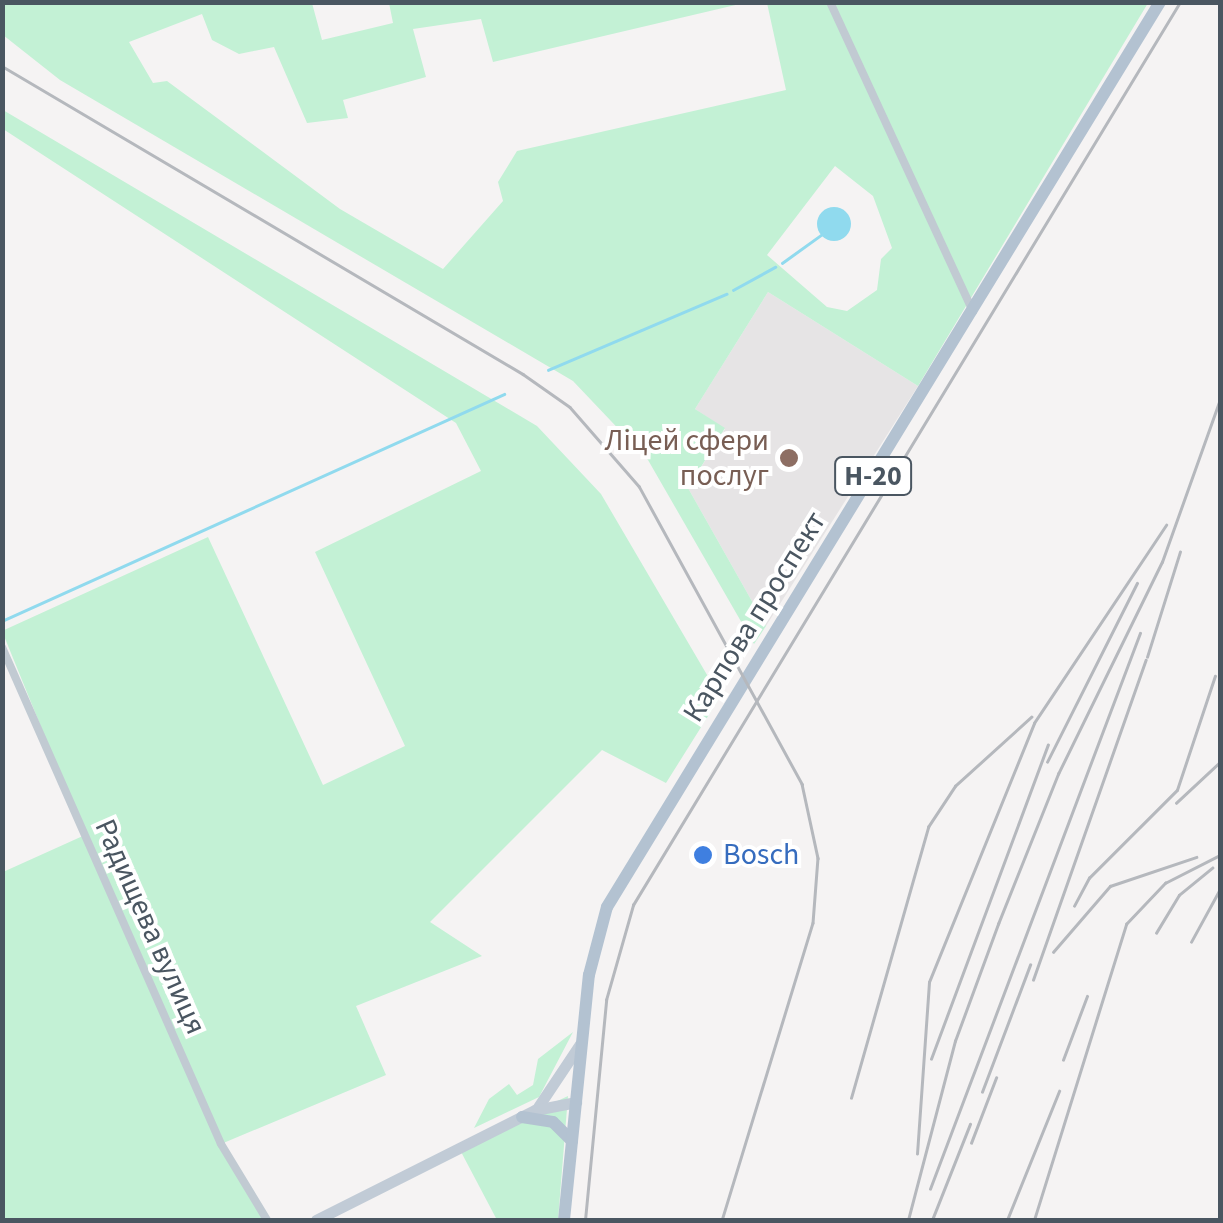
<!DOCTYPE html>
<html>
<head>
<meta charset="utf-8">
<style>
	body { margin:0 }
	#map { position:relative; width:1223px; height:1223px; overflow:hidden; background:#f5f3f3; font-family:"Source Sans 3",sans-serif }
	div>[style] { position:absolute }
	.education>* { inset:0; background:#e6e4e5 }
	.green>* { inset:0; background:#c3f1d5 }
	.water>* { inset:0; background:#90daee }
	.round { border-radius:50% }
	.stream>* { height:2.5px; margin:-1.25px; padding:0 1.25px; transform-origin:1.25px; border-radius:1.25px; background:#90daee }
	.minor>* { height:8px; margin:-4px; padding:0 4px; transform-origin:4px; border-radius:4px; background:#c1cad2 }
	.secondary>* { height:11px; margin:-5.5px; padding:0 5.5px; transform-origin:5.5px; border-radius:5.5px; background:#c1cbd6 }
	.primary>* { height:12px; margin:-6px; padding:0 6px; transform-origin:6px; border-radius:6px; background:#b3c2d1 }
	.tram>* { height:2.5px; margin:-1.25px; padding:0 1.25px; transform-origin:1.25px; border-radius:1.25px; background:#b5b8bd }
	.rail>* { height:2.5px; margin:-1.25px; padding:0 1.25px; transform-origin:1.25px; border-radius:1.25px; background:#b5b8bd }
	.dots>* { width:28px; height:28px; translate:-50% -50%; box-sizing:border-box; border:5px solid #fff; border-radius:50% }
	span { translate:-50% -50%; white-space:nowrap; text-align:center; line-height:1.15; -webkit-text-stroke:8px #fff; paint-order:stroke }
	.shield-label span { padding:2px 8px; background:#fff; border:2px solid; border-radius:8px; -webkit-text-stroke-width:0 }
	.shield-label { font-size:28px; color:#4a5661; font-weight:700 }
	.education-label { font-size:30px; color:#785e54 }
	.right { translate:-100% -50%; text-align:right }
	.street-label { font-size:30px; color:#4a5661 }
	.shop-label { font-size:30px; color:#366cbe }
	.left { translate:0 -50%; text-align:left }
	.frame { position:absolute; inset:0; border:5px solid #4a5661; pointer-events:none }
</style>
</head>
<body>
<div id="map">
	<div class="education">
		<div style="clip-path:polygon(768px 292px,918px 386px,766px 626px,688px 488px,725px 429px,695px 409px)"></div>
	</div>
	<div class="green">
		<div style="clip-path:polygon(evenodd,3px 2px,312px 3px,322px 40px,393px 23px,389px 3px,744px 3px,493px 62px,481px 19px,413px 29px,426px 77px,343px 100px,348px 118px,307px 123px,274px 47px,239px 54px,212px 40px,202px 14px,129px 42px,153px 83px,167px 81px,340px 209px,443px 269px,503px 201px,498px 182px,517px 151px,786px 90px,767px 3px,1148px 3px,918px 386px,768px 292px,695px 409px,725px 428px,688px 488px,766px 626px,754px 644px,648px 460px,573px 381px,60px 80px,3px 35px,3px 2px,835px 166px,873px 196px,892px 248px,881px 259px,877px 290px,847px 311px,827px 307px,767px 255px,835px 166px)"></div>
		<div style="clip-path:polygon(3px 110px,537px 426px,601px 494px,720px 697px,666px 783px,602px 750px,430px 922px,482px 956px,356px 1006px,386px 1075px,221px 1144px,267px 1220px,3px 1220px,3px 872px,85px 835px,2px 631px,208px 537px,323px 785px,405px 746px,315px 552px,481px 471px,456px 423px,3px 129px)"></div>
		<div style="clip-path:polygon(573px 1032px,539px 1097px,474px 1128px,489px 1099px,509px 1084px,517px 1095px,533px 1085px,538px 1059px)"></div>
		<div style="clip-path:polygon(568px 1096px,558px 1220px,497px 1220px,459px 1148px)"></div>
	</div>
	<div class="water">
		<div class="round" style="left:817px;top:207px;width:34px;height:34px"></div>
	</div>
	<div class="stream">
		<div style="left:782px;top:263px;width:48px;rotate:-35.7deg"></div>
		<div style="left:733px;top:290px;width:48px;rotate:-28.7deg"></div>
		<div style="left:548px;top:370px;width:194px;rotate:-23.1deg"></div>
		<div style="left:2px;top:621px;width:551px;rotate:-24.33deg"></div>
	</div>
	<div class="minor">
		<div style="left:830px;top:2px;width:341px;rotate:65.2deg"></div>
		<div style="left:2px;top:647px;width:543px;rotate:66.22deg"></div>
		<div style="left:221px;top:1144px;width:89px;rotate:58.8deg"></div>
	</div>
	<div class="secondary">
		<div style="left:538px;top:1107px;width:76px;rotate:-56.3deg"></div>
		<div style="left:316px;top:1220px;width:245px;rotate:-26.7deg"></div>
		<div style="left:535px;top:1110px;width:42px;rotate:-11deg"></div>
	</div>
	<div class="primary">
		<div style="left:522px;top:1117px;width:31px;rotate:9deg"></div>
		<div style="left:553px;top:1122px;width:27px;rotate:45deg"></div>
		<div style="left:564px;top:1220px;width:246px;rotate:-84.2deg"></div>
		<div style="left:589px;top:975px;width:70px;rotate:-75.2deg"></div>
		<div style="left:607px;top:907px;width:1061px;rotate:-58.57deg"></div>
	</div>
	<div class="tram">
		<div style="left:585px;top:1220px;width:221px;rotate:-84.5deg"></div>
		<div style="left:606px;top:1000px;width:99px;rotate:-74.1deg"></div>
		<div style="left:633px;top:905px;width:1056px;rotate:-58.79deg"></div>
	</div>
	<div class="rail">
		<div style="left:2px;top:66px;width:605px;rotate:30.59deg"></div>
		<div style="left:523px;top:374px;width:57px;rotate:35.1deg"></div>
		<div style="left:570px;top:407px;width:105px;rotate:48.9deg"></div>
		<div style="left:639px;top:486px;width:340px;rotate:61.3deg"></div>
		<div style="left:802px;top:784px;width:76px;rotate:77.8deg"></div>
		<div style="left:818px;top:858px;width:65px;rotate:94.4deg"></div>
		<div style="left:813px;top:923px;width:311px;rotate:107deg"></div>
		<div style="left:1147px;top:657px;width:110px;rotate:-72.6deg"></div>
		<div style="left:1047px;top:762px;width:200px;rotate:-63.3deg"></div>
		<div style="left:1176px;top:803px;width:60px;rotate:-43deg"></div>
		<div style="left:1074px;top:906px;width:32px;rotate:-62deg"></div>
		<div style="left:1089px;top:878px;width:124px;rotate:-45deg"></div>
		<div style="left:1177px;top:790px;width:120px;rotate:-71.6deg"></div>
		<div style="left:1156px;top:933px;width:44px;rotate:-58.8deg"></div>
		<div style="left:1179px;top:895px;width:43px;rotate:-39.3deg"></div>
		<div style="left:1191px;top:942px;width:60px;rotate:-61.3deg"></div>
		<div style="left:1053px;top:952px;width:87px;rotate:-49.2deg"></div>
		<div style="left:1110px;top:886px;width:91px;rotate:-18.6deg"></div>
		<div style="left:1033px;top:980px;width:339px;rotate:-70.6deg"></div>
		<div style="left:931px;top:1059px;width:335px;rotate:-69.6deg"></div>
		<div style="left:1063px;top:1060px;width:68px;rotate:-69.4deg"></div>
		<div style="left:982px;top:1092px;width:136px;rotate:-69.3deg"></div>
		<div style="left:851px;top:1098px;width:282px;rotate:-74.1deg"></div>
		<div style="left:928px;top:827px;width:49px;rotate:-56.6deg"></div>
		<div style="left:955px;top:786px;width:103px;rotate:-42.2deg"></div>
		<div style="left:971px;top:1143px;width:70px;rotate:-69deg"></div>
		<div style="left:917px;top:1154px;width:172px;rotate:-86deg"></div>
		<div style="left:929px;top:982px;width:279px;rotate:-67.9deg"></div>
		<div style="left:1034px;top:723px;width:238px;rotate:-56.3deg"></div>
		<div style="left:930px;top:1189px;width:594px;rotate:-69.31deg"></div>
		<div style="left:908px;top:1220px;width:185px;rotate:-75.3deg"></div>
		<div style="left:955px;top:1041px;width:125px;rotate:-69.8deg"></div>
		<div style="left:998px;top:924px;width:162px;rotate:-68.2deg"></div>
		<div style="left:1058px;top:774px;width:236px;rotate:-63.9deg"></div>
		<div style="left:1162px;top:562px;width:173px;rotate:-70.4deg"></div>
		<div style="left:932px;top:1220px;width:103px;rotate:-68.4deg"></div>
		<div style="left:1007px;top:1220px;width:139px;rotate:-68deg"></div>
		<div style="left:1034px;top:1220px;width:310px;rotate:-72.7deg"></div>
		<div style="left:1126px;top:924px;width:57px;rotate:-46.4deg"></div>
		<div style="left:1165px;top:883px;width:62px;rotate:-27deg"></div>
	</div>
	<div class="dots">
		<div style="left:789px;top:458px;background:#8d6e63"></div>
		<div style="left:703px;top:855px;background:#3f7fe0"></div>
	</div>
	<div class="shield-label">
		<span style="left:873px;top:476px">Н-20</span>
	</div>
	<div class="education-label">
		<span class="right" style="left:769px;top:458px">Ліцей сфери<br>послуг</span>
	</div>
	<div class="street-label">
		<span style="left:755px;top:617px;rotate:-58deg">Карпова проспект</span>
		<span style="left:150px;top:927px;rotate:66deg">Радищева вулиця</span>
	</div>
	<div class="shop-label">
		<span class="left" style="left:723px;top:855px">Bosch</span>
	</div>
	<div class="frame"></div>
</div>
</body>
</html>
